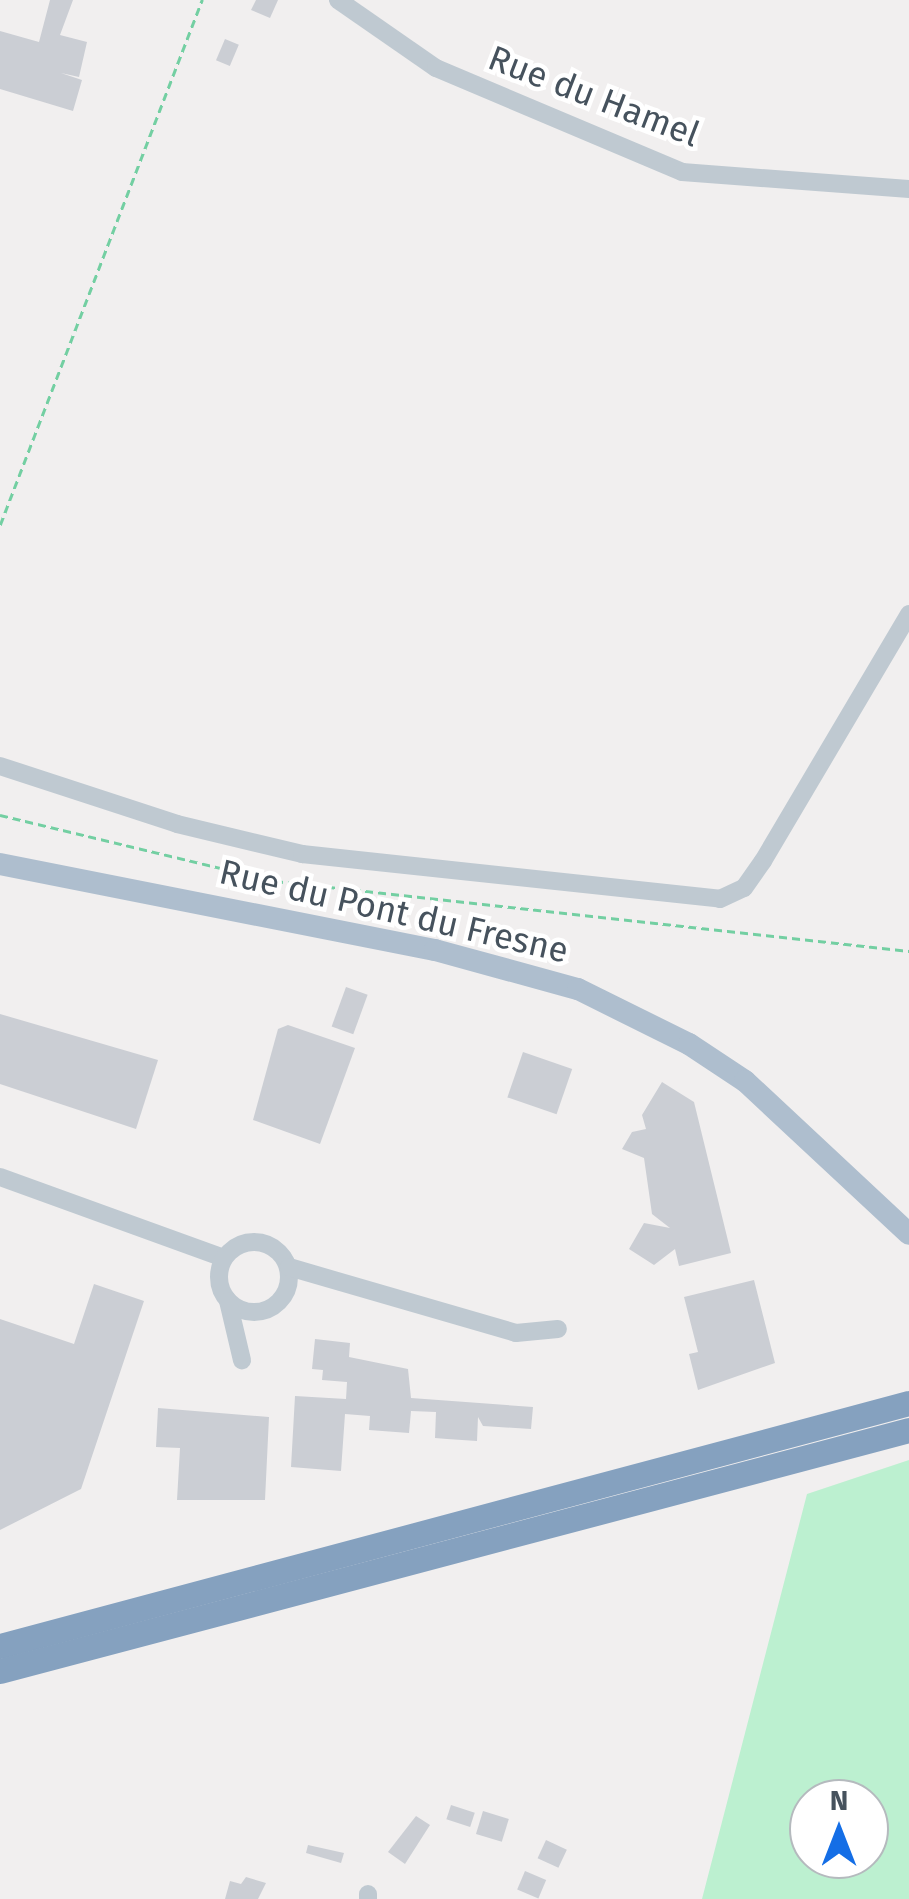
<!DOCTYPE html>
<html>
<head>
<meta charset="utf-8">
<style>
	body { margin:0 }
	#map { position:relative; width:909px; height:1899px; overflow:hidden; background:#f1efef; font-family:"Fira Sans",sans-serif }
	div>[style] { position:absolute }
	.green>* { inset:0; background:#bcf0d0 }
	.building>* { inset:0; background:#cbced4; transform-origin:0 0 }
	.path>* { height:2.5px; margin-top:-1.25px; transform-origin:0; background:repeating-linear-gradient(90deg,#73cfa2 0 8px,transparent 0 13px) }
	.minor>* { height:18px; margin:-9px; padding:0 9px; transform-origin:9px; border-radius:9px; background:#bfc9d1 }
	.minor>.ring { margin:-9px; padding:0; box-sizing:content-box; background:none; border:18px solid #bfc9d1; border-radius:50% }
	.major>* { height:22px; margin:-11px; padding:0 11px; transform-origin:11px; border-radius:11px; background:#aebece }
	.highway>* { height:25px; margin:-12.5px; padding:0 12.5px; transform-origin:12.5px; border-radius:12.5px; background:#85a1bf }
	span { translate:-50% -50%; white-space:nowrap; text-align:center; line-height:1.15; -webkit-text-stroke:9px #fff; paint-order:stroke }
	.street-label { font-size:35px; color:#46525d }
	.north { position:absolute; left:789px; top:1779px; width:100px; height:100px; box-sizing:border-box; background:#fff; border:2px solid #b5babe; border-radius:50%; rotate:0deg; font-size:28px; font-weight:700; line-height:40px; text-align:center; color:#46525d }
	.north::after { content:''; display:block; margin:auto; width:35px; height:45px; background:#146ee6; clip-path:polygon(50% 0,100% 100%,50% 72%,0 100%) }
</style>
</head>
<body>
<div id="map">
	<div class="green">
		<div style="clip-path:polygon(evenodd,909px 1460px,909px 1899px,702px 1899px,807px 1494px,909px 1460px,809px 1799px,869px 1799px,869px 1859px,809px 1859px,809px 1799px)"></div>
	</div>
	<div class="building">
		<div style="clip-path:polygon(50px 0,73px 0,60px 35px,87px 42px,79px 77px,61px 73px,82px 80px,73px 111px,0 89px,0 31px,39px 42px)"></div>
		<div style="clip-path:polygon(256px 0,278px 0,270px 18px,251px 10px)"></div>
		<div style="left:225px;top:39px;width:15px;height:23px;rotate:23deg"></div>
		<div style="left:346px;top:987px;width:23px;height:42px;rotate:20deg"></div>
		<div style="clip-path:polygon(0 1014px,158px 1060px,136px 1129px,0 1084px)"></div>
		<div style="clip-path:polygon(288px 1025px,355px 1048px,320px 1144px,253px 1120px,278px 1029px)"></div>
		<div style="left:523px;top:1052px;width:52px;height:48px;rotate:19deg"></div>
		<div style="clip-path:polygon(662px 1082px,694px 1102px,731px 1253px,679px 1266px,675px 1249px,654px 1265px,629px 1249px,644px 1223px,670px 1228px,652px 1214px,644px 1158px,622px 1149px,632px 1132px,646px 1129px,642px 1115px)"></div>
		<div style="clip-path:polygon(754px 1280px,775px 1363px,698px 1390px,689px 1354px,698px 1352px,684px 1297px)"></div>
		<div style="clip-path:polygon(94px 1284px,144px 1301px,81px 1489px,0 1530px,0 1319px,74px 1344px)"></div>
		<div style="clip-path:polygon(315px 1339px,350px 1343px,349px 1357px,408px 1369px,411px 1398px,533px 1407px,531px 1429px,483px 1426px,478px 1417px,477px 1441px,447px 1439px,435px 1438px,436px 1412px,411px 1411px,409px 1433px,369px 1430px,370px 1416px,345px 1414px,341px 1471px,291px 1467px,295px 1396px,346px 1399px,347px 1382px,322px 1380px,323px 1370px,312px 1369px)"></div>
		<div style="clip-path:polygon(158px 1408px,269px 1417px,265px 1500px,177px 1500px,180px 1448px,156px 1447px)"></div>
		<div style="left:451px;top:1805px;width:25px;height:15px;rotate:18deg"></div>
		<div style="left:483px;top:1811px;width:27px;height:24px;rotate:17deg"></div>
		<div style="clip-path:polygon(416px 1816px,430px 1825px,405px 1864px,388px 1852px)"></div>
		<div style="left:546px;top:1840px;width:23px;height:20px;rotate:25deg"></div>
		<div style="clip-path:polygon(308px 1845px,344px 1853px,341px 1863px,306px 1853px)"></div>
		<div style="left:525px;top:1871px;width:23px;height:20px;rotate:23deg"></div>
		<div style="clip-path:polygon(246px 1877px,266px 1883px,258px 1899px,225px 1899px,230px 1881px,241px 1884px)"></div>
	</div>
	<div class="path">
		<div style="left:0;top:525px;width:563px;rotate:-68.96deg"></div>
		<div style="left:0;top:815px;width:283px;rotate:13.5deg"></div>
		<div style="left:275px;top:881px;width:638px;rotate:6.3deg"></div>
	</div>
	<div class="minor">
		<div style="left:338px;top:0;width:119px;rotate:34.8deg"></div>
		<div style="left:436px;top:68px;width:267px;rotate:22.9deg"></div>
		<div style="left:682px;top:172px;width:228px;rotate:4.3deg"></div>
		<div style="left:0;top:766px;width:186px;rotate:18.1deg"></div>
		<div style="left:177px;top:824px;width:129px;rotate:13.5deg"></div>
		<div style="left:302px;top:854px;width:420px;rotate:6.1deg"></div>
		<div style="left:720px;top:899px;width:26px;rotate:-25deg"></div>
		<div style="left:744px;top:888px;width:33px;rotate:-55deg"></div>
		<div style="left:763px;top:861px;width:287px;rotate:-59.4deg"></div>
		<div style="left:0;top:1177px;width:238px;rotate:19.9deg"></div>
		<div class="ring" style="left:219px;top:1242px;width:52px;height:52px"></div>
		<div style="left:289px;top:1267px;width:236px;rotate:16.2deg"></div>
		<div style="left:516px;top:1333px;width:42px;rotate:-5.4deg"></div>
		<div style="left:228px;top:1301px;width:61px;rotate:76.7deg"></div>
		<div style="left:368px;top:1899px;width:5px;rotate:-90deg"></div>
	</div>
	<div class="major">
		<div style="left:0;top:864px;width:443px;rotate:11.2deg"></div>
		<div style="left:435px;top:950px;width:148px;rotate:15.3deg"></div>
		<div style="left:578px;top:989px;width:124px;rotate:26.4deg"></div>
		<div style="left:689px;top:1044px;width:67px;rotate:33.5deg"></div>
		<div style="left:745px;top:1081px;width:224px;rotate:43deg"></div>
	</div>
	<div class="highway">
		<div style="left:0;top:1646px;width:941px;rotate:-14.97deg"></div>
		<div style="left:0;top:1671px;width:940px;rotate:-14.85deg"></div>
	</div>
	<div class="street-label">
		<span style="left:594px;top:96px;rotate:21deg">Rue du Hamel</span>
		<span style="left:394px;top:911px;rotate:13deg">Rue du Pont du Fresne</span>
	</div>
	<div class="north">N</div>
</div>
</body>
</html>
